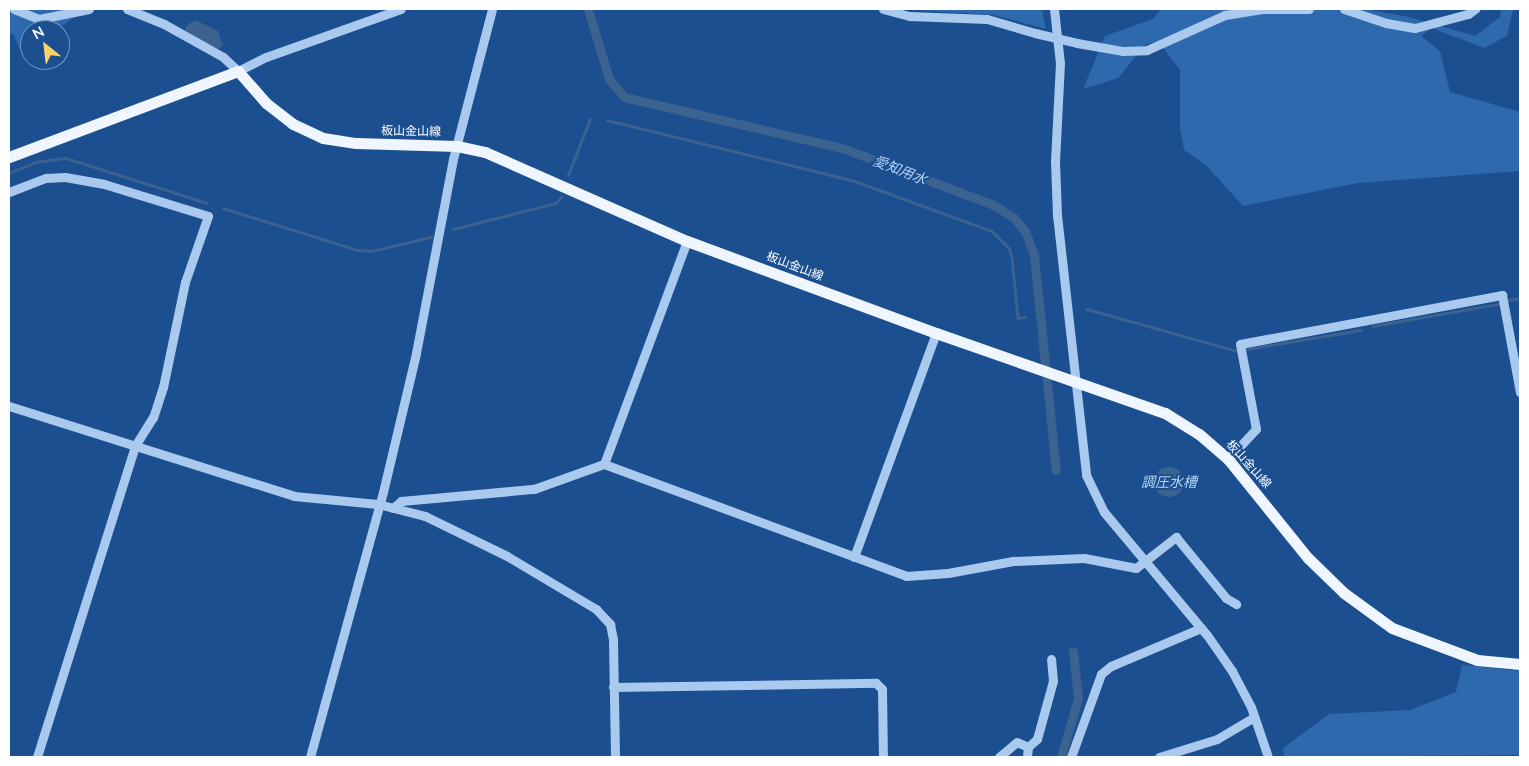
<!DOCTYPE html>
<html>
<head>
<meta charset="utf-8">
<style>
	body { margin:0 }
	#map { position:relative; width:1529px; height:766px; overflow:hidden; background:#1b4f8f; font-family:Lato,"Noto Sans JP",sans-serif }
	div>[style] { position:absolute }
	.green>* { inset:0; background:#2e69ad }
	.water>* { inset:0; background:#3c6290 }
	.round { border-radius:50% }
	.stream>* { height:2.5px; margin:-1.25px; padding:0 1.25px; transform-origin:1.25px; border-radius:1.25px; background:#3c6290 }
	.canal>* { height:9px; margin:-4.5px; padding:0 4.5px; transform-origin:4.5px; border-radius:4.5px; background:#3c6290 }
	.minor>* { height:9px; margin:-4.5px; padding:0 4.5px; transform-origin:4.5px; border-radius:4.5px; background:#a9c9ee }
	.major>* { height:11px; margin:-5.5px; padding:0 5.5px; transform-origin:5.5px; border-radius:5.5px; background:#f0f6ff }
	.minor-bridge>* { height:9px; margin:-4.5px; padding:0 4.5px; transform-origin:4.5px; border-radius:4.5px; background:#a9c9ee }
	span { translate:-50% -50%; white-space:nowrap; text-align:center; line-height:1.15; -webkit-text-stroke:4px #1b4f8f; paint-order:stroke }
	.street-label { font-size:12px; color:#fff }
	.water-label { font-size:14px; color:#b5d3f5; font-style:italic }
	.frame { position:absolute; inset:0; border:10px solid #fff; pointer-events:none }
	.north { position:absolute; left:20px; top:20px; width:50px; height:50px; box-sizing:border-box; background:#1b4f8f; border:1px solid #7695bc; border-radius:50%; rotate:331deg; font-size:14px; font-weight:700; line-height:20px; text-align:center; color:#fff }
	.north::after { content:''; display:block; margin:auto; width:18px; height:22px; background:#ffd166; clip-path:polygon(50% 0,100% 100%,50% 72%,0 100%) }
</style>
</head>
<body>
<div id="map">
	<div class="green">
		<div style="clip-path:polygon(9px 9px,86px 9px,56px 30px,30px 30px,30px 52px,21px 52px,13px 34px,9px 33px)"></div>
		<div style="clip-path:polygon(899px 9px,1042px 9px,1046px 29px,994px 15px)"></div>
		<div style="clip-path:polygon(1161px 9px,1365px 9px,1409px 17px,1475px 36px,1500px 17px,1501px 9px,1513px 9px,1507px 36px,1484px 48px,1432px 28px,1421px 36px,1440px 51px,1450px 92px,1520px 112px,1520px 171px,1358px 183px,1243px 206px,1205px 164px,1184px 150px,1180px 128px,1180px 70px,1158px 41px,1145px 45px,1118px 78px,1083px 89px,1105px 36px,1153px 19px)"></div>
		<div style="clip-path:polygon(1462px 665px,1520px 671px,1520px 755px,1284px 757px,1283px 748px,1329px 714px,1410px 710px,1456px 692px)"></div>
	</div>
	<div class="water">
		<div style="clip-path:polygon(195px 20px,218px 31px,223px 46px,217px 49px,185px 32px,186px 26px)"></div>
		<div class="round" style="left:1154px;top:467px;width:30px;height:30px"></div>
	</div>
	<div class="stream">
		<div style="left:607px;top:120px;width:255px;rotate:13.8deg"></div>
		<div style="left:855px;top:181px;width:146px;rotate:20.1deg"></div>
		<div style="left:992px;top:231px;width:24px;rotate:45deg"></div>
		<div style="left:1009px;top:248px;width:9px;rotate:72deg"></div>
		<div style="left:1012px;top:257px;width:61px;rotate:84.4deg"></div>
		<div style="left:1018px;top:318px;width:7px;rotate:-8deg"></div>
		<div style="left:9px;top:173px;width:29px;rotate:-22deg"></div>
		<div style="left:36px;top:162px;width:30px;rotate:-8deg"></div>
		<div style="left:66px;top:158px;width:148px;rotate:17.7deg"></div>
		<div style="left:568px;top:175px;width:60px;rotate:-68.6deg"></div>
		<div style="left:223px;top:208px;width:141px;rotate:17.3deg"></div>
		<div style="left:358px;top:250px;width:13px;rotate:4deg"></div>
		<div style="left:371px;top:251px;width:62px;rotate:-13.1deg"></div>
		<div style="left:453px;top:229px;width:106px;rotate:-14.2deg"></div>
		<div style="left:556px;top:203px;width:8px;rotate:-50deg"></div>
		<div style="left:1509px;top:300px;width:11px;rotate:-10deg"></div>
		<div style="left:1087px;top:309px;width:156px;rotate:15.6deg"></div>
		<div style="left:1373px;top:326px;width:127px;rotate:-10deg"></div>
		<div style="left:1247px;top:349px;width:116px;rotate:-9.5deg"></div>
	</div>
	<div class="canal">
		<div style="left:588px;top:9px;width:73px;rotate:73.3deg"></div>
		<div style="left:609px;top:79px;width:23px;rotate:50deg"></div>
		<div style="left:624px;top:97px;width:227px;rotate:13.2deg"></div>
		<div style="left:845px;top:149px;width:159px;rotate:20.6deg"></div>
		<div style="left:994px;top:205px;width:24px;rotate:33deg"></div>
		<div style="left:1014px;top:218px;width:17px;rotate:50deg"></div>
		<div style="left:1025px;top:231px;width:26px;rotate:69deg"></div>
		<div style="left:1034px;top:255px;width:216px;rotate:84.2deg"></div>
		<div style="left:1061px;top:757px;width:61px;rotate:-73.9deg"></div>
		<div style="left:1078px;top:698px;width:47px;rotate:-96.1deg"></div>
	</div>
	<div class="minor">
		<div style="left:14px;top:9px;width:27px;rotate:22deg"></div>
		<div style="left:39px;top:19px;width:51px;rotate:-11.3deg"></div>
		<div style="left:127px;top:9px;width:40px;rotate:22deg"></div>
		<div style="left:164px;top:24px;width:68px;rotate:29.2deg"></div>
		<div style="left:223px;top:57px;width:21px;rotate:43deg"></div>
		<div style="left:238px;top:71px;width:31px;rotate:-27deg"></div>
		<div style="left:266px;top:57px;width:143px;rotate:-19.6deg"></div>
		<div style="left:883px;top:9px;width:28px;rotate:15deg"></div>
		<div style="left:910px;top:16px;width:77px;rotate:2.2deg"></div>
		<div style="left:987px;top:19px;width:50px;rotate:16.3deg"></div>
		<div style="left:1054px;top:9px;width:54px;rotate:83.7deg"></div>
		<div style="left:1060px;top:63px;width:98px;rotate:92.9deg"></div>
		<div style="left:1055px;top:161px;width:54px;rotate:87.9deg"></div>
		<div style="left:1057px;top:215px;width:262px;rotate:83.6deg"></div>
		<div style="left:1086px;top:475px;width:41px;rotate:64.1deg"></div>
		<div style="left:1104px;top:512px;width:160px;rotate:50.1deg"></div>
		<div style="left:1207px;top:635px;width:44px;rotate:55.2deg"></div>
		<div style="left:1232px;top:671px;width:41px;rotate:62.2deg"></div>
		<div style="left:1251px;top:707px;width:53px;rotate:71.2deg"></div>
		<div style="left:1344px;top:9px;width:44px;rotate:18.4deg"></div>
		<div style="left:1386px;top:23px;width:29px;rotate:10deg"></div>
		<div style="left:1415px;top:28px;width:55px;rotate:-14.8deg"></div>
		<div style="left:1468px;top:14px;width:9px;rotate:-36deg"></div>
		<div style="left:1077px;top:43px;width:47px;rotate:9.9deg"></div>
		<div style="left:1123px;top:51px;width:24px;rotate:-2deg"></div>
		<div style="left:1147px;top:50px;width:85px;rotate:-24.2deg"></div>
		<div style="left:1225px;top:15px;width:39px;rotate:-9deg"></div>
		<div style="left:1264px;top:9px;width:45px"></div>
		<div style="left:9px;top:192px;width:40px;rotate:-21deg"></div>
		<div style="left:46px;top:178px;width:19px;rotate:-3deg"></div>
		<div style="left:65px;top:177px;width:40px;rotate:10deg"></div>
		<div style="left:104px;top:184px;width:109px;rotate:17.1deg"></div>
		<div style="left:208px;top:216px;width:70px;rotate:109.2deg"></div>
		<div style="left:185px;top:282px;width:107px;rotate:101.8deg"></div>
		<div style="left:163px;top:387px;width:32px;rotate:108deg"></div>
		<div style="left:153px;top:417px;width:34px;rotate:122deg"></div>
		<div style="left:135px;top:446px;width:326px;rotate:107.5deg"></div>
		<div style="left:9px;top:406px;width:299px;rotate:17.5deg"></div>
		<div style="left:294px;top:496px;width:84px;rotate:5.4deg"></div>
		<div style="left:378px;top:504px;width:49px;rotate:14.3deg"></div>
		<div style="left:425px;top:516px;width:91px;rotate:26deg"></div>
		<div style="left:507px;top:556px;width:104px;rotate:30.8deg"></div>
		<div style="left:596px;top:609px;width:21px;rotate:47deg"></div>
		<div style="left:610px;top:624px;width:16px;rotate:79deg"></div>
		<div style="left:613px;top:640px;width:117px;rotate:89deg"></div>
		<div style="left:1228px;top:459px;width:41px;rotate:-47deg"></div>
		<div style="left:1256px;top:429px;width:86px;rotate:-100.7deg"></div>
		<div style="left:1240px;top:344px;width:267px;rotate:-10.6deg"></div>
		<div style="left:1502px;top:295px;width:99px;rotate:79.5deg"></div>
		<div style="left:604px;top:464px;width:238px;rotate:-69.6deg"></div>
		<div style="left:393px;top:508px;width:11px;rotate:-41deg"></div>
		<div style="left:401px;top:501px;width:134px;rotate:-5.2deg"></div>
		<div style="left:534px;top:489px;width:74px;rotate:-19.7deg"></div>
		<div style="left:604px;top:464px;width:322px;rotate:20.3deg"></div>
		<div style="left:906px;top:576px;width:42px;rotate:-4.1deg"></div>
		<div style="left:948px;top:573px;width:66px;rotate:-10.5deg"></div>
		<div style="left:1013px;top:561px;width:71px;rotate:-2.4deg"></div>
		<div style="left:1084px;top:558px;width:53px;rotate:10.9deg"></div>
		<div style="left:1136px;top:568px;width:51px;rotate:-37.8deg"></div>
		<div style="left:1176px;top:537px;width:79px;rotate:50.7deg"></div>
		<div style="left:1226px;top:598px;width:12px;rotate:31deg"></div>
		<div style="left:854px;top:557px;width:239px;rotate:-69.9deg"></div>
		<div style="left:613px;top:687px;width:263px;rotate:-0.9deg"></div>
		<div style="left:876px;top:683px;width:8px;rotate:45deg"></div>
		<div style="left:882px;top:689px;width:68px;rotate:89.2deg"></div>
		<div style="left:1028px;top:747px;width:12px;rotate:-42deg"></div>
		<div style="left:1037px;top:739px;width:60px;rotate:-74.6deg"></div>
		<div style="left:1053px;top:681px;width:22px;rotate:-95deg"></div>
		<div style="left:310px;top:757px;width:275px;rotate:-74.6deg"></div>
		<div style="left:383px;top:492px;width:143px;rotate:-76.6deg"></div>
		<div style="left:416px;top:353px;width:197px;rotate:-79.2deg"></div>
		<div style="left:453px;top:159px;width:155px;rotate:-75.4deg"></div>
		<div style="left:999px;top:757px;width:23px;rotate:-40deg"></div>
		<div style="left:1017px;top:742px;width:12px;rotate:24deg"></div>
		<div style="left:1028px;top:747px;width:10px;rotate:96deg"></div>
		<div style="left:1071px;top:757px;width:88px;rotate:-70.1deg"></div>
		<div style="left:1101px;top:674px;width:13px;rotate:-39deg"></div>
		<div style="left:1111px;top:666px;width:98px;rotate:-22.9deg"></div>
		<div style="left:1159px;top:757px;width:61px;rotate:-17.2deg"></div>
		<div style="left:1217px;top:739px;width:43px;rotate:-30.7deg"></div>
	</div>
	<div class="major">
		<div style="left:9px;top:157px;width:245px;rotate:-20.6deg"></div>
		<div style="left:238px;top:71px;width:43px;rotate:48.8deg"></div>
		<div style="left:266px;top:103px;width:34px;rotate:38deg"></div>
		<div style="left:293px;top:124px;width:33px;rotate:25deg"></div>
		<div style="left:323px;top:138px;width:33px;rotate:9deg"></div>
		<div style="left:356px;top:143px;width:101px;rotate:1.7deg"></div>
		<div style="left:457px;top:146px;width:29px;rotate:12deg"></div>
		<div style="left:485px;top:152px;width:221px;rotate:23.8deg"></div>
		<div style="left:687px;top:241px;width:265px;rotate:20.3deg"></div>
		<div style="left:936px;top:333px;width:243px;rotate:19.3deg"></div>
		<div style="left:1165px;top:413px;width:40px;rotate:32deg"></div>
		<div style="left:1199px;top:434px;width:38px;rotate:41deg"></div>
		<div style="left:1228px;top:459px;width:127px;rotate:51.1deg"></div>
		<div style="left:1308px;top:558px;width:50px;rotate:44.2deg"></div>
		<div style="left:1344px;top:593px;width:59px;rotate:36.1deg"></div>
		<div style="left:1392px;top:628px;width:91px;rotate:20.6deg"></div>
		<div style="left:1477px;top:660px;width:43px;rotate:5.3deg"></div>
	</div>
	<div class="minor-bridge">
		<div style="left:1035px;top:33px;width:43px;rotate:13.4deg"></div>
	</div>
	<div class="street-label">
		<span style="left:411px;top:131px;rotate:1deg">板山金山線</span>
		<span style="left:795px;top:266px;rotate:21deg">板山金山線</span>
		<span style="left:1249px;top:464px;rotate:48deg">板山金山線</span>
	</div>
	<div class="water-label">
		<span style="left:900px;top:170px;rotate:21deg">愛知用水</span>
		<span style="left:1169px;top:482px">調圧水槽</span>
	</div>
	<div class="frame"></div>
	<div class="north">N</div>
</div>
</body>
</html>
